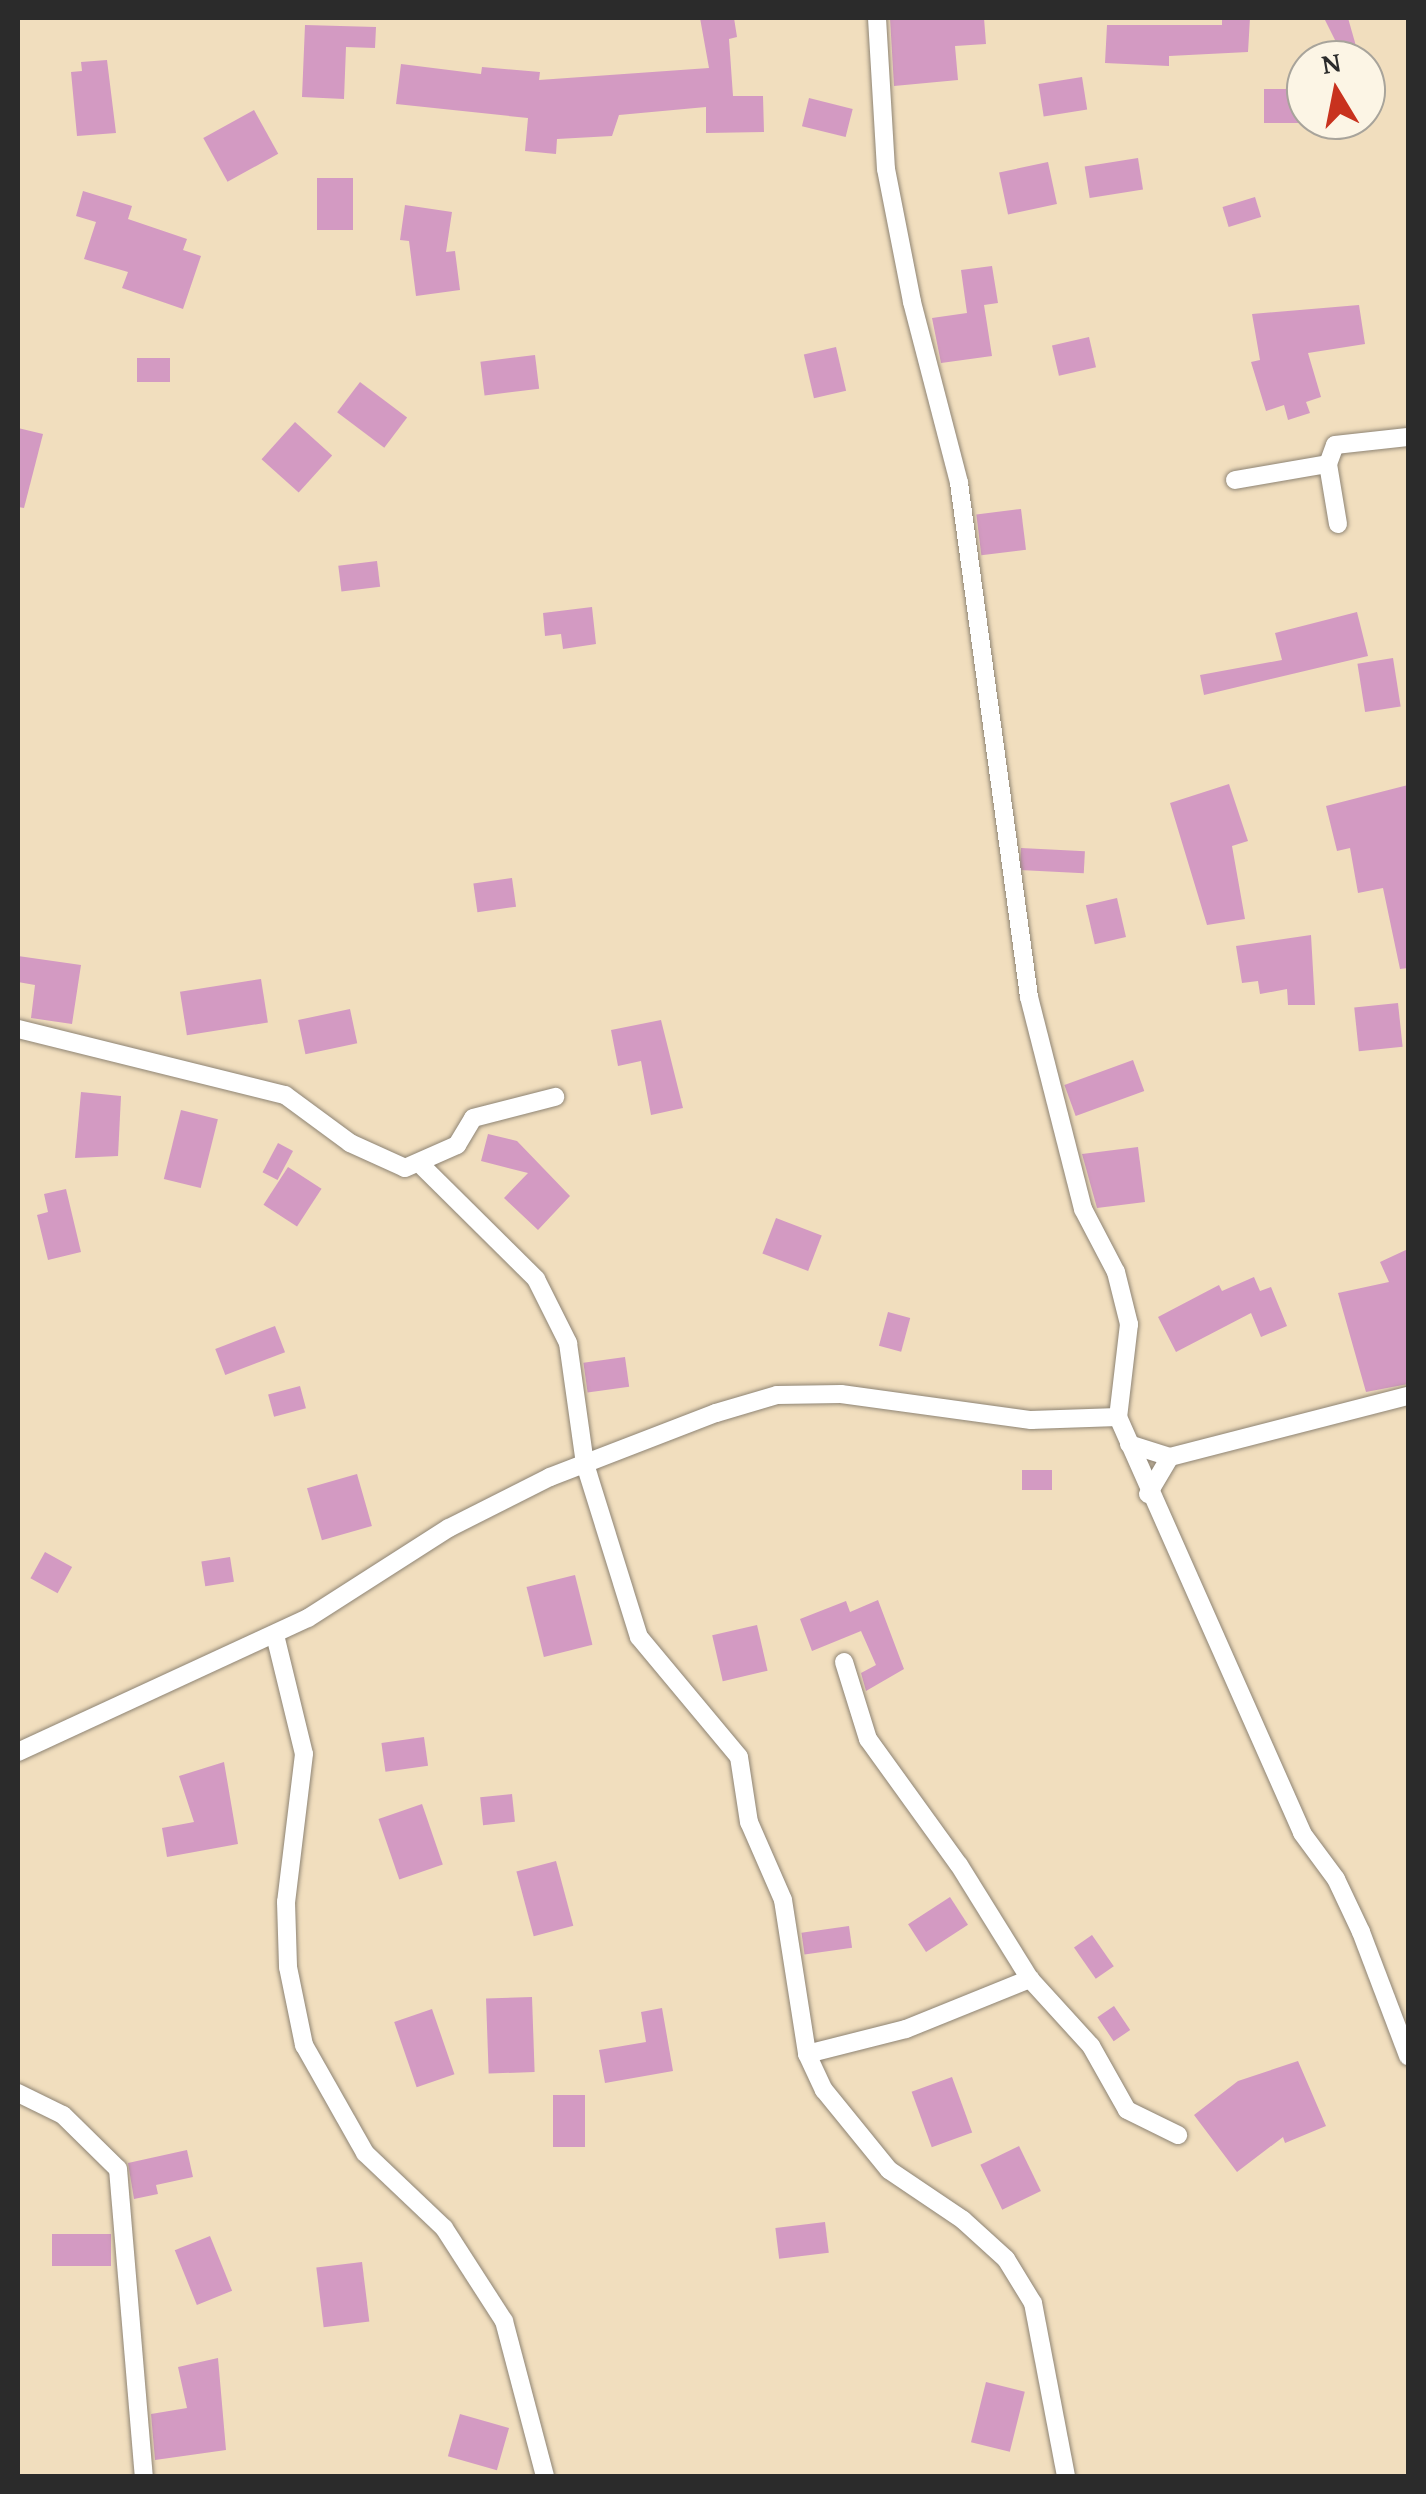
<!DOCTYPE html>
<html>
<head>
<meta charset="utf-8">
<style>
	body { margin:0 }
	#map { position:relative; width:1426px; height:2494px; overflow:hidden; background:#f1debe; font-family:"Gentium Book Plus",serif }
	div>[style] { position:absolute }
	.building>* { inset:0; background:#d39ac2; transform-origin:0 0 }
	.roads { filter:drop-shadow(0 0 2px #8e8474) drop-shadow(0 0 2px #8e8474) }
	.minor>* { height:18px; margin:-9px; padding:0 9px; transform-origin:9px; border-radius:9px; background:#fff }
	span { translate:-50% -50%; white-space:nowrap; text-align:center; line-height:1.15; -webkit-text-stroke:10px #fcf5e5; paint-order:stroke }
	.frame { position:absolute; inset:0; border:20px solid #2b2b2b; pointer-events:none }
	.north { position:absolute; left:1286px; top:40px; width:100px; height:100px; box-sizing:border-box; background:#fcf5e5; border:2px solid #a8a49b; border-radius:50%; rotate:350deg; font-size:28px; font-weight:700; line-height:40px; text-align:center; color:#2b2b2b }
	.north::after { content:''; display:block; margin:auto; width:35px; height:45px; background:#c8321e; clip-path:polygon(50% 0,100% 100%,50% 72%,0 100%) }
</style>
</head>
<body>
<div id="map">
	<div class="building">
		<div style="clip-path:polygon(700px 18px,734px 18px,737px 37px,729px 39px,733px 96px,763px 96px,764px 132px,706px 133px,706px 107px,619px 115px,612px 136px,557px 139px,556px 154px,525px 151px,528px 118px,396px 104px,401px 64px,481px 74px,482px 67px,540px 72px,539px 80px,709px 68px)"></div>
		<div style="clip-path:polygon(890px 18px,984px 18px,986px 44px,955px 46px,958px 80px,894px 86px)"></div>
		<div style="clip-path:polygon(1222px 18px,1250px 18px,1248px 52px,1169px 56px,1169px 66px,1105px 63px,1107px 25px,1222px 25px)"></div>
		<div style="clip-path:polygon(1324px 18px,1348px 18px,1360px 60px,1345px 60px)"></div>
		<div style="clip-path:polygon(305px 25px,376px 27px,375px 48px,346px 47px,344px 99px,302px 97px)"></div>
		<div style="clip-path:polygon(107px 60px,116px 133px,77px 136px,71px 72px,82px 71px,81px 62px)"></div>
		<div style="left:1082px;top:77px;width:33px;height:44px;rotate:81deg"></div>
		<div style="left:1306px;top:89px;width:34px;height:42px;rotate:90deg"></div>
		<div style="left:809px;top:98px;width:45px;height:29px;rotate:14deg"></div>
		<div style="left:254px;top:110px;width:50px;height:58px;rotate:61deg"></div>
		<div style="left:1138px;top:158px;width:32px;height:54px;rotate:81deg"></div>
		<div style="left:1048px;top:162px;width:43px;height:50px;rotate:78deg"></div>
		<div style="left:317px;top:178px;width:36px;height:52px"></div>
		<div style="clip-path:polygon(83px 191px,132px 206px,128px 219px,187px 239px,183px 250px,201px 256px,183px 309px,122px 288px,128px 272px,84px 259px,96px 222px,76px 216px)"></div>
		<div style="left:1255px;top:197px;width:21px;height:34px;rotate:73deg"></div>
		<div style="clip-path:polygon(405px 205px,452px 212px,446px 252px,455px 251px,460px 290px,416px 296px,409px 241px,400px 240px)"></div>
		<div style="clip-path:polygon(992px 266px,998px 303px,984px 305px,992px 356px,941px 363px,932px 318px,967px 313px,961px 270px)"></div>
		<div style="clip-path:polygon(1359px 305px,1365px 344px,1308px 353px,1321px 397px,1306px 402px,1310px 413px,1288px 420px,1284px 405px,1266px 411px,1251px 362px,1260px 360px,1252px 314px)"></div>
		<div style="left:1089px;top:337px;width:31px;height:38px;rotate:77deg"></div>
		<div style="left:836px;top:347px;width:45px;height:33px;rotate:77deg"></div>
		<div style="left:535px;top:355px;width:34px;height:55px;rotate:83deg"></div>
		<div style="left:170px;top:358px;width:24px;height:33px;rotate:90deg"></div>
		<div style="left:360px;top:382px;width:59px;height:38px;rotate:37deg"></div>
		<div style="left:295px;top:422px;width:50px;height:50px;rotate:42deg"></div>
		<div style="clip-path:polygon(18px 428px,43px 434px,24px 508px,18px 507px)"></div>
		<div style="left:1021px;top:509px;width:41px;height:45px;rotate:83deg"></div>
		<div style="left:377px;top:561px;width:26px;height:39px;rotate:83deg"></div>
		<div style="clip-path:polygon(592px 607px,596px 644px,563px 649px,561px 634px,545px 636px,543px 613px)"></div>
		<div style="clip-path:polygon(1357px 612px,1368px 656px,1204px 695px,1200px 675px,1282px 660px,1275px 633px)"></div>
		<div style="left:1393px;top:658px;width:49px;height:36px;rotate:81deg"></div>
		<div style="clip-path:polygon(1229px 784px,1248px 841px,1232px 846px,1245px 919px,1207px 925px,1170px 803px)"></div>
		<div style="clip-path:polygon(1408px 785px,1408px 968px,1400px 969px,1383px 888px,1358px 893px,1350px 848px,1337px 851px,1326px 806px)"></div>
		<div style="left:1021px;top:848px;width:64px;height:22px;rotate:3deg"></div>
		<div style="left:512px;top:878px;width:29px;height:39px;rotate:82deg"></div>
		<div style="left:1117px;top:898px;width:40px;height:32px;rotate:77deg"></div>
		<div style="clip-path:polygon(1311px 935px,1315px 1005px,1288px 1005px,1287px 989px,1260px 994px,1258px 981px,1242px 983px,1236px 946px)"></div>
		<div style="clip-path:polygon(18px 956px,81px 965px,72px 1024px,31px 1018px,35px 985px,18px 982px)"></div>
		<div style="left:261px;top:979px;width:44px;height:82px;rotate:81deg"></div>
		<div style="left:1398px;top:1003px;width:44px;height:44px;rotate:84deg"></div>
		<div style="left:350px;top:1009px;width:35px;height:53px;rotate:78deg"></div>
		<div style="clip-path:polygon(661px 1020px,683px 1108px,651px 1115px,641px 1061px,618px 1066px,611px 1030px)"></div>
		<div style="left:1133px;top:1060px;width:33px;height:73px;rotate:70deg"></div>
		<div style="clip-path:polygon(81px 1092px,121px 1096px,118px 1156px,75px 1158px)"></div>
		<div style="left:181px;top:1110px;width:38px;height:71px;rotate:14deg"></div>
		<div style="clip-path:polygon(488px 1134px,517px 1141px,570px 1196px,538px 1230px,504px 1198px,528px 1173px,481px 1161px)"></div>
		<div style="left:278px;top:1143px;width:17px;height:33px;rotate:28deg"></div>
		<div style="clip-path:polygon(1138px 1147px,1145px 1202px,1097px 1208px,1082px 1154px)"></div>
		<div style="left:288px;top:1167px;width:40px;height:45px;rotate:33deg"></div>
		<div style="clip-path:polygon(66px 1189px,81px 1252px,48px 1260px,37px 1215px,48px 1212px,44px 1194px)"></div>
		<div style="left:776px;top:1218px;width:49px;height:38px;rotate:21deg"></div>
		<div style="clip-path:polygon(1408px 1249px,1408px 1384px,1366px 1392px,1338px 1293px,1389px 1282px,1380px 1262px)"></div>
		<div style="clip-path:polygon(1254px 1277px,1260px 1291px,1271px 1287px,1287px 1326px,1261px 1337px,1251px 1313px,1176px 1352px,1158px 1317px,1219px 1285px,1222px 1291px)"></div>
		<div style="left:888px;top:1312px;width:23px;height:35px;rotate:15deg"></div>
		<div style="left:275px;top:1326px;width:28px;height:64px;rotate:69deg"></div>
		<div style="left:625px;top:1357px;width:30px;height:42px;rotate:82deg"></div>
		<div style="left:300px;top:1386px;width:23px;height:33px;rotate:75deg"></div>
		<div style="left:1022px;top:1470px;width:30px;height:20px"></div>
		<div style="left:357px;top:1474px;width:54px;height:52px;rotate:74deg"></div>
		<div style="left:45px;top:1552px;width:31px;height:30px;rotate:29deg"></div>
		<div style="left:230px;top:1557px;width:25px;height:29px;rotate:81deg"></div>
		<div style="left:575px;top:1575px;width:72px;height:50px;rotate:76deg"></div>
		<div style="clip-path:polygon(878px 1600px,904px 1669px,866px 1691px,861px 1673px,876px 1665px,861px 1631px,812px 1651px,800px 1619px,846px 1601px,850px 1612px)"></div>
		<div style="left:757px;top:1625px;width:47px;height:46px;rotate:77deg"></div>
		<div style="left:424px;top:1737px;width:29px;height:43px;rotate:82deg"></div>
		<div style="clip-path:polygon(224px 1762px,238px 1844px,167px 1857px,162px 1828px,194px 1822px,179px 1776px)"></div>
		<div style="left:512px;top:1794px;width:28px;height:32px;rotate:84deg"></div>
		<div style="left:422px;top:1804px;width:64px;height:46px;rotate:71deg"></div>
		<div style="left:556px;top:1861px;width:67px;height:41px;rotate:75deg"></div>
		<div style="left:950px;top:1897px;width:33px;height:50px;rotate:57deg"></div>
		<div style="left:849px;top:1926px;width:22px;height:48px;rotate:82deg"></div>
		<div style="left:1092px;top:1935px;width:38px;height:22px;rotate:55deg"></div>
		<div style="left:532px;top:1997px;width:75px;height:46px;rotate:88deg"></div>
		<div style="left:1114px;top:2006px;width:29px;height:20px;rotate:56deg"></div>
		<div style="clip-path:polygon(662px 2008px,673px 2071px,605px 2083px,599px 2050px,646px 2042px,641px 2012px)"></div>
		<div style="left:432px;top:2009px;width:69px;height:40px;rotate:71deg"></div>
		<div style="clip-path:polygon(1298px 2061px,1326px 2126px,1285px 2143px,1283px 2137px,1237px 2172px,1194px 2115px,1238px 2081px)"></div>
		<div style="left:952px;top:2077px;width:59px;height:43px;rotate:70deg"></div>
		<div style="left:553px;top:2095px;width:32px;height:52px"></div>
		<div style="left:1019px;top:2146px;width:50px;height:43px;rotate:64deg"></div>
		<div style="clip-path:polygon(187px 2150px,193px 2177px,156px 2185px,158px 2194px,134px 2199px,128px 2163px)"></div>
		<div style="left:825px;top:2222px;width:31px;height:50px;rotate:83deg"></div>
		<div style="left:52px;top:2234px;width:59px;height:32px"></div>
		<div style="left:210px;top:2236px;width:59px;height:38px;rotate:68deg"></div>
		<div style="left:362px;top:2262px;width:60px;height:46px;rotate:83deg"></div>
		<div style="clip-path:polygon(218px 2358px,226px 2450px,155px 2460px,151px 2414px,187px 2408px,178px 2367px)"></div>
		<div style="left:986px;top:2382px;width:40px;height:62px;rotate:14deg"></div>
		<div style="left:460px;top:2414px;width:51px;height:44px;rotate:16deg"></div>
	</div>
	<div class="roads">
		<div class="minor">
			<div style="left:877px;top:18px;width:151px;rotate:86.6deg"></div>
			<div style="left:886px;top:169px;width:136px;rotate:78.9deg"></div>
			<div style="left:912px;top:302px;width:187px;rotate:75.4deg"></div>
			<div style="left:959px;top:483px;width:519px;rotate:82.24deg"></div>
			<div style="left:1029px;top:997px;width:219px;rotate:75.7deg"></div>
			<div style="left:1083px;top:1209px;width:71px;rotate:62.4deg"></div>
			<div style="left:1116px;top:1272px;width:54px;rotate:76deg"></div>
			<div style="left:1129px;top:1324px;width:94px;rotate:96.7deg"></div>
			<div style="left:1118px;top:1417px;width:455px;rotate:66.1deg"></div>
			<div style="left:1302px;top:1833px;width:57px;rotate:53.5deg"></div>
			<div style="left:1336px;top:1879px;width:59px;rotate:64.7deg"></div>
			<div style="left:1361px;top:1932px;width:133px;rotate:69.2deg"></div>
			<div style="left:1235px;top:480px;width:94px;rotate:-9.8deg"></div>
			<div style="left:1338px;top:524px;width:61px;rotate:-99.5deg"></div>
			<div style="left:1328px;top:464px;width:20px;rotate:-70deg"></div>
			<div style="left:1335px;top:445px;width:73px;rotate:-6.3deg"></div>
			<div style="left:18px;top:1029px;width:275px;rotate:13.9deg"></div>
			<div style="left:285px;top:1095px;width:81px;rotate:36.4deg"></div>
			<div style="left:350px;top:1143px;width:60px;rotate:24.4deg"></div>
			<div style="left:405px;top:1168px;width:57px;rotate:-23.9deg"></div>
			<div style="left:457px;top:1145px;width:31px;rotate:-59deg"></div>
			<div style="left:473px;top:1118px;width:85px;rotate:-14.4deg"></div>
			<div style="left:421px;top:1165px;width:162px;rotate:44.7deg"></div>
			<div style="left:536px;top:1279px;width:72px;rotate:63.4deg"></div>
			<div style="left:568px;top:1343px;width:122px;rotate:82deg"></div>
			<div style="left:585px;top:1464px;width:181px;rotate:72.7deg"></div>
			<div style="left:639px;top:1637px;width:156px;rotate:50.2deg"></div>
			<div style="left:739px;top:1757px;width:66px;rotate:81.3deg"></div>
			<div style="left:749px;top:1822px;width:85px;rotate:66.4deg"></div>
			<div style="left:783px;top:1900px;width:156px;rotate:81.1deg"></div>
			<div style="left:807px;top:2054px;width:40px;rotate:65deg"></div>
			<div style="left:824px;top:2090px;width:103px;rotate:50.9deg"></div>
			<div style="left:889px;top:2170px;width:89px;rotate:34deg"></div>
			<div style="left:963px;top:2220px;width:58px;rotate:42.2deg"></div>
			<div style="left:1006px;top:2259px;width:52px;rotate:58.5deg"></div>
			<div style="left:1033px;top:2303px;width:176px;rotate:79.2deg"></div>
			<div style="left:1129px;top:1444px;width:43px;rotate:17.6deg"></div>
			<div style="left:1170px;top:1457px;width:246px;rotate:-14.4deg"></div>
			<div style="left:1148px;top:1494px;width:43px;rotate:-59.3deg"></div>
			<div style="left:275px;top:1635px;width:122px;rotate:76.3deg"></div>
			<div style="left:304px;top:1754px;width:149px;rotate:96.9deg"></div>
			<div style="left:286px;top:1902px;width:65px;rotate:88.2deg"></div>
			<div style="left:288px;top:1967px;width:80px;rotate:78.4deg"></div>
			<div style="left:304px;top:2045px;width:124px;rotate:60.5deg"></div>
			<div style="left:365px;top:2153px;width:109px;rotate:43.5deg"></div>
			<div style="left:444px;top:2228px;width:111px;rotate:57.2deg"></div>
			<div style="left:504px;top:2321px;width:160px;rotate:75.2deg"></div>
			<div style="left:844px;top:1662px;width:81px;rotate:72.7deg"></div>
			<div style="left:868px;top:1739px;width:155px;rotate:54.2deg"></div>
			<div style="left:959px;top:1865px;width:134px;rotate:58.1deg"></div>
			<div style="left:1030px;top:1979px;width:91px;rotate:47.7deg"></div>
			<div style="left:1091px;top:2046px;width:73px;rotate:60.6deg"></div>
			<div style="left:1127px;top:2110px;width:57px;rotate:26.1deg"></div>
			<div style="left:18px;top:1752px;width:319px;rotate:-24.8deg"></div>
			<div style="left:308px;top:1618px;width:167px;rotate:-32.6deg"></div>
			<div style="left:449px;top:1528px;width:113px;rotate:-26.8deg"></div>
			<div style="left:550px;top:1477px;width:178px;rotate:-21.1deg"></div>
			<div style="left:716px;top:1413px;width:64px;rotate:-16.4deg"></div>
			<div style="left:777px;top:1395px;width:64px;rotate:-0.9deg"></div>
			<div style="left:841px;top:1394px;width:192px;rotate:7.8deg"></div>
			<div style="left:1031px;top:1420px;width:87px;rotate:-2deg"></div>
			<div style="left:807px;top:2054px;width:102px;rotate:-14.2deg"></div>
			<div style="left:906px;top:2029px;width:134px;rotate:-22deg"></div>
			<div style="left:18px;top:2093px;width:50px;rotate:26.1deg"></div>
			<div style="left:63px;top:2115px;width:77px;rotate:44.5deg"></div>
			<div style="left:118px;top:2169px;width:308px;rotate:85.2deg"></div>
		</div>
	</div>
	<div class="frame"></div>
	<div class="north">N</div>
</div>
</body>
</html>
